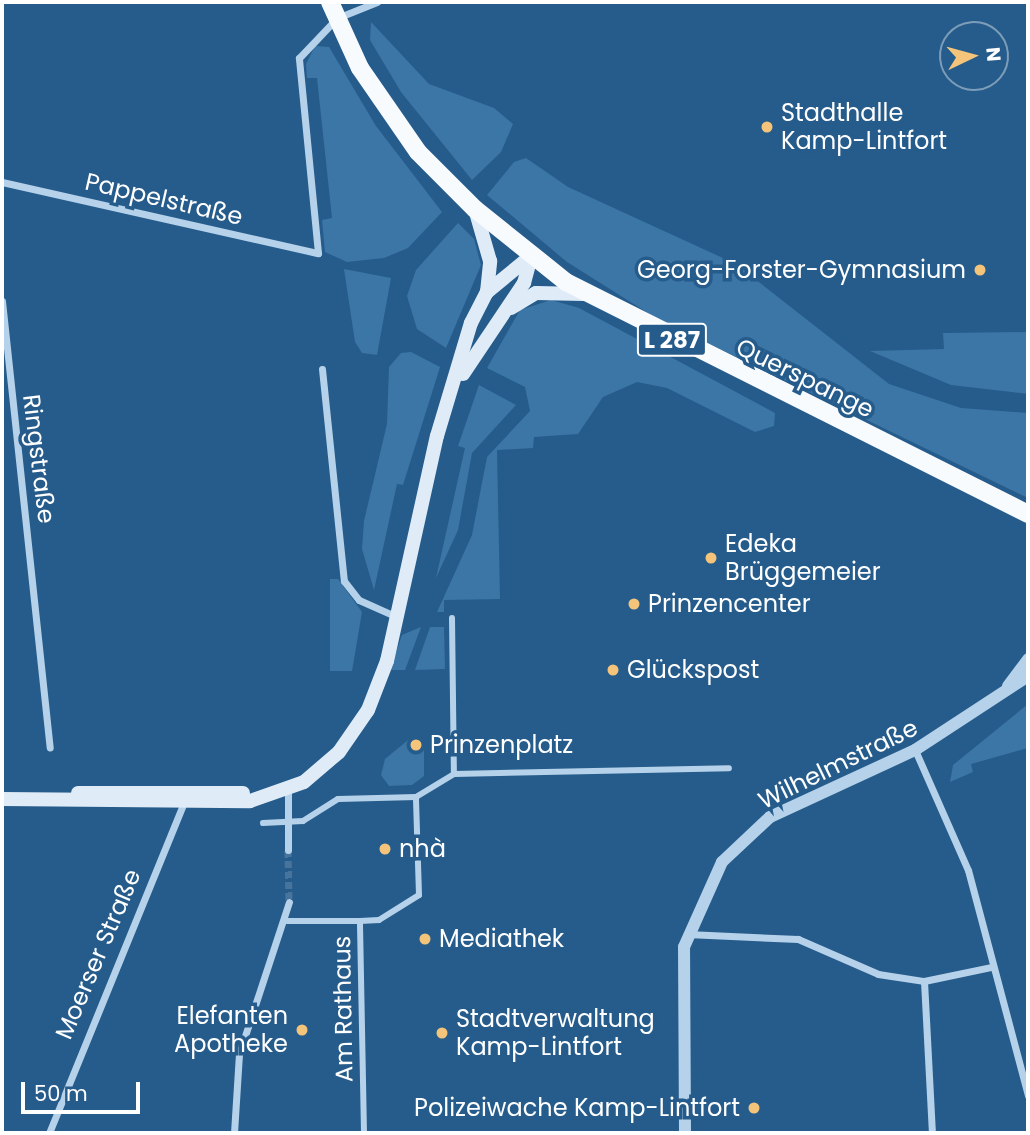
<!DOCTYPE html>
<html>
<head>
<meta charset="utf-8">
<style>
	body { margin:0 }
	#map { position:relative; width:1030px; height:1135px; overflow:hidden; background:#265c8b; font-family:Poppins,sans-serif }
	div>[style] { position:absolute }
	.green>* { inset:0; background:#3b76a7 }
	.minor-tunnel>* { height:7px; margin-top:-3.5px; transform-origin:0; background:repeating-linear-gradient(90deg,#47749c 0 7px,transparent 0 10.5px) }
	.pedestrian>* { height:6px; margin:-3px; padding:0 3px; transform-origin:3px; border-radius:3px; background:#b5d2ea }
	.minor>* { height:7px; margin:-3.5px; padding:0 3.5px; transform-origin:3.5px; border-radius:3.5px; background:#b5d2ea }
	.tertiary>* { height:12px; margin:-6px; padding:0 6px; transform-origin:6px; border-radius:6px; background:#b5d2ea }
	.secondary>* { height:14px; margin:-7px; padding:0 7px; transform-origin:7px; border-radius:7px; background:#dfecf8 }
	.primary>* { height:18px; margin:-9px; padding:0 9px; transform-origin:9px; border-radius:9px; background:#f8fbfe }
	.dots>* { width:19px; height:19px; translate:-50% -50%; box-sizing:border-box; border:4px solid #265c8b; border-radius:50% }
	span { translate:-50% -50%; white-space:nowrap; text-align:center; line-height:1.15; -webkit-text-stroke:7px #265c8b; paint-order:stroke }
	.shield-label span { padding:2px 5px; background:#265c8b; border:2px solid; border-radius:5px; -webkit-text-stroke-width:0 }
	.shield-label { font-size:23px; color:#fff; font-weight:700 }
	.poi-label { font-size:24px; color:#fff }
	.left { translate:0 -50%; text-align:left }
	.right { translate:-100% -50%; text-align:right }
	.street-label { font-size:24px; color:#fff }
	.frame { position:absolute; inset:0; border:4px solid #fff; pointer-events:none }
	.north { position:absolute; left:939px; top:21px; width:70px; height:70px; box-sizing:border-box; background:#265c8b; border:2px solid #7d9db9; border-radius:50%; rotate:85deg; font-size:19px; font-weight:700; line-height:28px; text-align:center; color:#fff }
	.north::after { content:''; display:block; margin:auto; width:24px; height:32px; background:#f3c47a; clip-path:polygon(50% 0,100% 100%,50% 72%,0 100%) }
	.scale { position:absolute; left:21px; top:1082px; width:119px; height:32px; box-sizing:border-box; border:4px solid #fff; border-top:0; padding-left:9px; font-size:21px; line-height:24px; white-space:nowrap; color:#fff; -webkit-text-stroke:5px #265c8b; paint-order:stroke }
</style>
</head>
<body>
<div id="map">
	<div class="green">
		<div style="clip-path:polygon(371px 22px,429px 84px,494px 108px,513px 124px,501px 152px,472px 180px,401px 92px,370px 40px)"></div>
		<div style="clip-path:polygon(315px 46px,329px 47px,376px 126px,442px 212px,408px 248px,384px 258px,347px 262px,325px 252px,322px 220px,332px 218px,317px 78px,307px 78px,306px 64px)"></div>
		<div style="clip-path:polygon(526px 158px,568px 187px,736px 264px,889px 384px,961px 408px,1028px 413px,1028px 498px,656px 318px,567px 262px,487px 195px,514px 162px)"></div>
		<div style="clip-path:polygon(458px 223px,474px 239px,481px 265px,446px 348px,417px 329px,407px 296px,416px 270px)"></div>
		<div style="clip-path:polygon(344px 269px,391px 278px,377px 355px,362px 353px,355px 342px)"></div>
		<div style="clip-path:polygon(551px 300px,579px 308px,775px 413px,774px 426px,755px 432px,667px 388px,637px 382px,603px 397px,578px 434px,534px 437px,533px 448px,497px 450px,500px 599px,444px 600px,444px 612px,437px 612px,472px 535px,487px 457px,530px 411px,525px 387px,487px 368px,520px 310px)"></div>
		<div style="clip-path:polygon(1028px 332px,1028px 394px,951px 385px,870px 351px,944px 349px,943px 333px)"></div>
		<div style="clip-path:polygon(411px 352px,440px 367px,403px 485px,397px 484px,374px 590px,362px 549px,364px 521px,387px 424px,389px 367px,401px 353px)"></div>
		<div style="clip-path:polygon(479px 385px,516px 405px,472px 453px,458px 530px,436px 578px,465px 448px,458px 446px)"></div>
		<div style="clip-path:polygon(330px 579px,338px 579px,362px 612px,352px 671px,330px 671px)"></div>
		<div style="clip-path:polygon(421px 627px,405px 670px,390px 670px,402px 635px)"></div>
		<div style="clip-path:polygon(430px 627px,444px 627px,445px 669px,415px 670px)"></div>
		<div style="clip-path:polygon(1028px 704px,1028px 748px,971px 764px,973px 772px,950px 782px,953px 765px)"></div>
		<div style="clip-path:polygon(413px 736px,424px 740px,424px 776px,412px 785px,389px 786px,381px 775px,385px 759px)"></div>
	</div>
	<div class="minor-tunnel">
		<div style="left:288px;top:850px;width:52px;rotate:88.9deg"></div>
	</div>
	<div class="pedestrian">
		<div style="left:452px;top:618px;width:156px;rotate:89.3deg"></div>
		<div style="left:263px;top:823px;width:40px;rotate:-2.9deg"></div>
		<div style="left:303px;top:821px;width:41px;rotate:-32.2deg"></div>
		<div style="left:338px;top:799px;width:78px;rotate:-1.5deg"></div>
		<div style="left:416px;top:797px;width:44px;rotate:-31.2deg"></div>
		<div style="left:454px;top:774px;width:275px;rotate:-1.2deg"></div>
		<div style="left:287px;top:921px;width:73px"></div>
		<div style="left:364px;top:1133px;width:212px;rotate:-91.1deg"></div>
		<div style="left:360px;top:921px;width:19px;rotate:-3deg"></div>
		<div style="left:379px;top:920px;width:47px;rotate:-32deg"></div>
		<div style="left:419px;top:895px;width:98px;rotate:-91.8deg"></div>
	</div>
	<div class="minor">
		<div style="left:2px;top:182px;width:324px;rotate:12.7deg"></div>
		<div style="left:318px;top:253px;width:196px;rotate:-95.6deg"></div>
		<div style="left:299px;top:58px;width:55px;rotate:-46.5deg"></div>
		<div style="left:337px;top:18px;width:43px;rotate:-21.8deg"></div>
		<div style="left:2px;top:301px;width:449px;rotate:83.9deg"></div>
		<div style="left:322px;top:369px;width:213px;rotate:84.1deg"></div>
		<div style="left:344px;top:581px;width:24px;rotate:52deg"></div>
		<div style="left:359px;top:600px;width:39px;rotate:24deg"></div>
		<div style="left:915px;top:750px;width:131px;rotate:66.2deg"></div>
		<div style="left:968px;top:870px;width:234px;rotate:75.1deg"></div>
		<div style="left:288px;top:791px;width:59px;rotate:90deg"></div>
		<div style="left:687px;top:934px;width:111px;rotate:2.6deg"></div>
		<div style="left:798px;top:939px;width:87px;rotate:23.6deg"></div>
		<div style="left:878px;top:974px;width:47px;rotate:8.7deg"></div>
		<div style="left:924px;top:981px;width:152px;rotate:87deg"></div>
		<div style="left:924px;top:981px;width:68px;rotate:-11.8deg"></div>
		<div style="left:49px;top:1133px;width:360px;rotate:-67.8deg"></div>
		<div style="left:234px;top:1133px;width:79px;rotate:-86.4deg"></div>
		<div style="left:239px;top:1054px;width:160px;rotate:-71.8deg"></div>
	</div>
	<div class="tertiary">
		<div style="left:1008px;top:686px;width:34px;rotate:-53deg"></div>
		<div style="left:685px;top:1133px;width:186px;rotate:-90.3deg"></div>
		<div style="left:684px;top:947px;width:93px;rotate:-65.9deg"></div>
		<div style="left:722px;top:862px;width:66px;rotate:-43.2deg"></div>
		<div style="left:770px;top:817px;width:160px;rotate:-24.8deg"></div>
		<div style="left:915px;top:750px;width:135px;rotate:-33.2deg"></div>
	</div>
	<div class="secondary">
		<div style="left:487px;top:292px;width:57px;rotate:-39.3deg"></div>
		<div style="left:511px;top:308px;width:29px;rotate:-31deg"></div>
		<div style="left:536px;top:293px;width:48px;rotate:1.2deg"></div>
		<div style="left:463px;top:374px;width:110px;rotate:-56.2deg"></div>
		<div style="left:524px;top:283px;width:28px;rotate:-75deg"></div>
		<div style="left:78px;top:793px;width:165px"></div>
		<div style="left:2px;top:799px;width:248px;rotate:0.5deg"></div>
		<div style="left:250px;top:801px;width:57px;rotate:-19.4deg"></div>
		<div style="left:304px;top:782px;width:46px;rotate:-40.6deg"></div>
		<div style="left:339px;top:752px;width:51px;rotate:-55.4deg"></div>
		<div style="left:368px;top:710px;width:53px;rotate:-68.8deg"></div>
		<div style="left:387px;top:661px;width:230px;rotate:-77.5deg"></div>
		<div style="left:437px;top:436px;width:118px;rotate:-73.3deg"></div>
		<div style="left:471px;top:323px;width:35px;rotate:-63deg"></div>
		<div style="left:487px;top:292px;width:31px;rotate:-84deg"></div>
		<div style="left:490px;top:261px;width:54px;rotate:-106.1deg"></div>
	</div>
	<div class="primary">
		<div style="left:330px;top:2px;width:72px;rotate:65.6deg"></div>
		<div style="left:360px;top:68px;width:102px;rotate:55.4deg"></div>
		<div style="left:418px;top:152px;width:81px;rotate:45deg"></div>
		<div style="left:475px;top:209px;width:117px;rotate:38.7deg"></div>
		<div style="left:566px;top:282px;width:517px;rotate:26.66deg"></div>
	</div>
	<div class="dots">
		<div style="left:767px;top:127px;background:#f3c47a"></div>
		<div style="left:980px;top:270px;background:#f3c47a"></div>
		<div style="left:711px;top:558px;background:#f3c47a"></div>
		<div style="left:634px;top:604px;background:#f3c47a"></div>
		<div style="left:613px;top:670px;background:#f3c47a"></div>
		<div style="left:416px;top:745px;background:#f3c47a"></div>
		<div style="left:385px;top:849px;background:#f3c47a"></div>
		<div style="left:425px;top:939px;background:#f3c47a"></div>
		<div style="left:302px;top:1030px;background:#f3c47a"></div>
		<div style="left:442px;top:1033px;background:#f3c47a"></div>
		<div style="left:754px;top:1108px;background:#f3c47a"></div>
	</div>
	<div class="shield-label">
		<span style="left:672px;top:340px">L 287</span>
	</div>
	<div class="poi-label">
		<span class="left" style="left:781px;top:127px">Stadthalle<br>Kamp-Lintfort</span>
		<span class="right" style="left:966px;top:270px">Georg-Forster-Gymnasium</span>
		<span class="left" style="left:725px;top:558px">Edeka<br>Brüggemeier</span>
		<span class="left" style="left:648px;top:604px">Prinzencenter</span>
		<span class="left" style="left:627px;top:670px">Glückspost</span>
		<span class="left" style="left:430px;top:745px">Prinzenplatz</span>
		<span class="left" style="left:399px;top:849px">nhà</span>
		<span class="left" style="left:439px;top:939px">Mediathek</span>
		<span class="right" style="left:288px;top:1030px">Elefanten<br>Apotheke</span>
		<span class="left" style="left:456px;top:1033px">Stadtverwaltung<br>Kamp-Lintfort</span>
		<span class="right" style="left:740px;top:1108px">Polizeiwache Kamp-Lintfort</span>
	</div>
	<div class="street-label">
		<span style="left:164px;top:199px;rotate:13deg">Pappelstraße</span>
		<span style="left:805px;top:378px;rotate:26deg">Querspange</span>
		<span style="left:39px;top:459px;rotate:83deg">Ringstraße</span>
		<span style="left:838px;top:764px;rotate:-26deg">Wilhelmstraße</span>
		<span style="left:98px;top:954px;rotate:-67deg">Moerser Straße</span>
		<span style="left:343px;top:1009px;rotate:-91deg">Am Rathaus</span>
	</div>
	<div class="frame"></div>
	<div class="north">N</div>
	<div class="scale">50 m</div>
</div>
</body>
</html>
